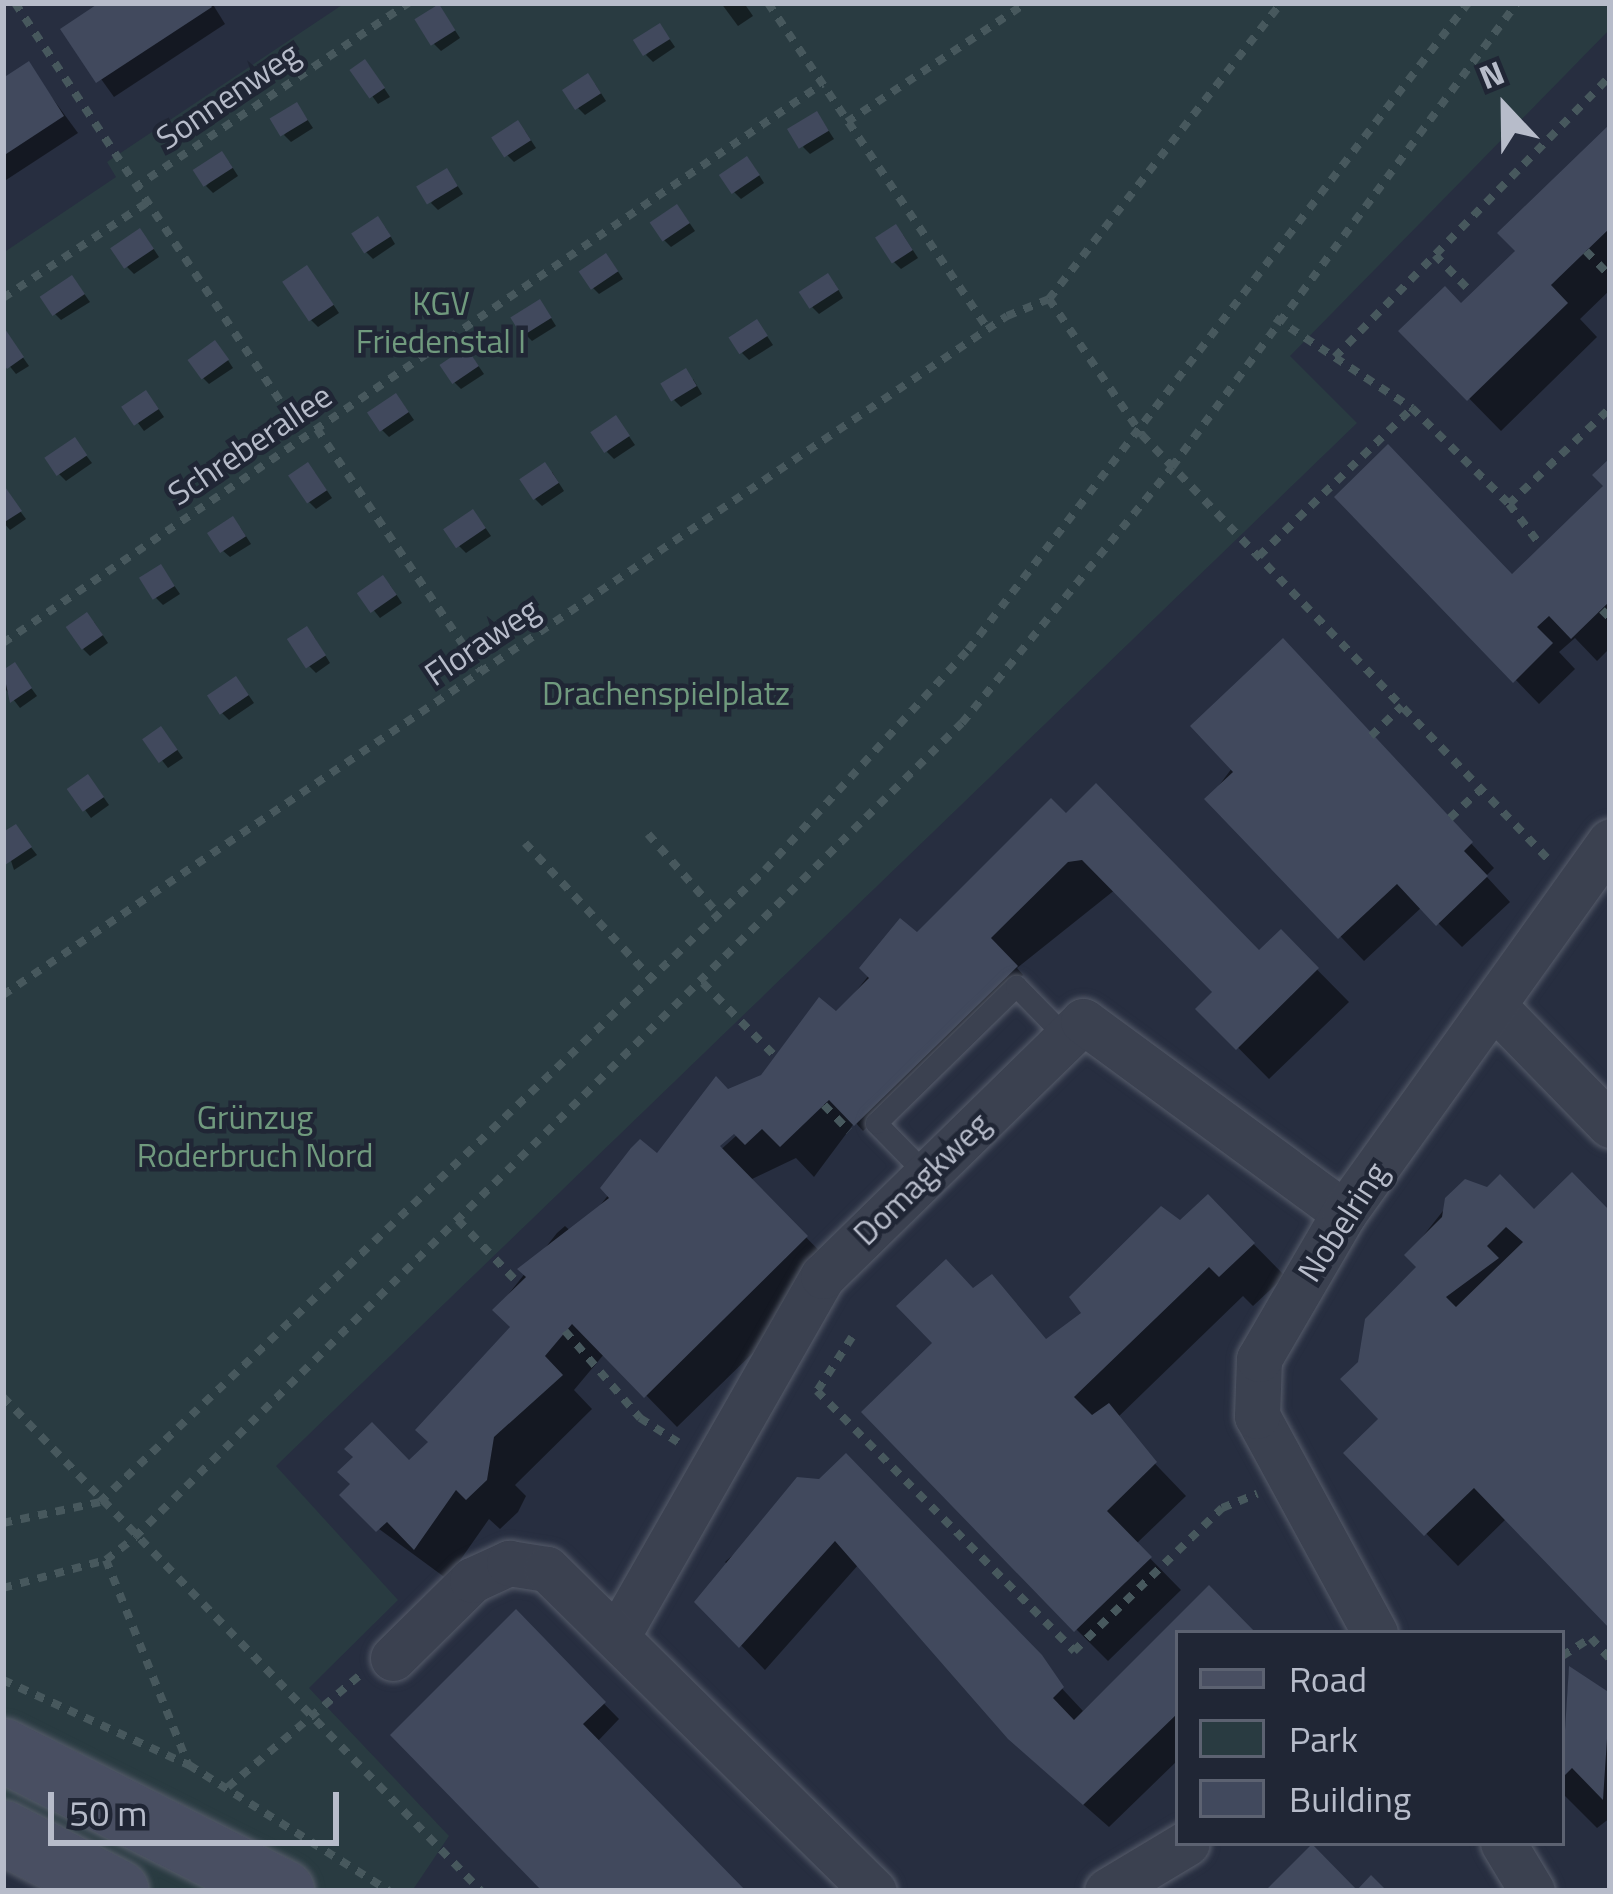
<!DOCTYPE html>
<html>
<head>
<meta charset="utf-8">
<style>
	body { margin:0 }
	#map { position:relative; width:1613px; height:1894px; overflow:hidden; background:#272e40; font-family:"Titillium Web",sans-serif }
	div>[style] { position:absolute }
	.green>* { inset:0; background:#293b41 }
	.shadow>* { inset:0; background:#0007 }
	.building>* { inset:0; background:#41495d; transform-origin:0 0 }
	.path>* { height:8px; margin-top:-4px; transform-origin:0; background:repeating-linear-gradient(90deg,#47585d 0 9px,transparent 0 18px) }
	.roads { filter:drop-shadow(0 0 3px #565c6a) drop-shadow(0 0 3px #565c6a) }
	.lane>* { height:21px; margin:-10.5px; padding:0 10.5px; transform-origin:10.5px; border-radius:10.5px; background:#3b4150 }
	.street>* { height:45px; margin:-22.5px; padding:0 22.5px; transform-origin:22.5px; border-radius:22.5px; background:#3b4150 }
	.secondary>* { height:63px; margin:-31.5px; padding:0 31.5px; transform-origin:31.5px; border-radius:31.5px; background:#494f62 }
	span { translate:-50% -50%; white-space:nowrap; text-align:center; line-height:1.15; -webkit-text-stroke:9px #202635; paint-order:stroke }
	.street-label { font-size:33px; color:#b7bcca }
	.park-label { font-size:33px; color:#709a7e }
	.frame { position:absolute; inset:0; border:6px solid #b7bcca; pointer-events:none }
	.legend { position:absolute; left:1175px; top:1630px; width:390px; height:216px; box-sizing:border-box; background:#202635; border:3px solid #5c6271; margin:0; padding:15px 21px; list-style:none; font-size:36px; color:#b7bcca }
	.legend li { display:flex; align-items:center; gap:24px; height:60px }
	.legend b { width:60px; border:3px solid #5c6271 }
	.north { position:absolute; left:1445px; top:48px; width:120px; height:120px; -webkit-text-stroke:9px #202635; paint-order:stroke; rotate:338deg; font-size:33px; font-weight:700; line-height:48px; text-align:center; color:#b7bcca }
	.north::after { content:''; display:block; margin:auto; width:42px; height:54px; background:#b7bcca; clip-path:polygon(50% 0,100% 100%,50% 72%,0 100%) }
	.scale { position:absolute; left:48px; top:1792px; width:291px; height:54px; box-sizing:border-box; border:6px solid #b7bcca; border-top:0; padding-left:15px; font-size:36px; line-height:42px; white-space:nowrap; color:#b7bcca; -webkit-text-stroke:9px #202635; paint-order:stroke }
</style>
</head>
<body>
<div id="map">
	<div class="green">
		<div style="clip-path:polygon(345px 3px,1610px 3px,1610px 29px,1290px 356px,1357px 423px,276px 1466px,398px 1600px,309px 1688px,449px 1836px,412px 1891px,117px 1891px,3px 1832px,3px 253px,116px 177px,107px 162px)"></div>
	</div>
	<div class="shadow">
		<div style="clip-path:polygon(105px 3px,212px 3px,225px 24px,114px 97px,65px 29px)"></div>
		<div style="clip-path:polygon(721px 3px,744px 3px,753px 16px,738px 26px)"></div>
		<div style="clip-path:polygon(445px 15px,460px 38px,441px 51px,434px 44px)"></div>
		<div style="clip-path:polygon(666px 34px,675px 47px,653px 62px,646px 55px)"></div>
		<div style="clip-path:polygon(28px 65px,78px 133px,3px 182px,3px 81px)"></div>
		<div style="clip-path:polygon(353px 70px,372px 70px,390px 97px,378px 104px)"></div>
		<div style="clip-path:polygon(595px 84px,606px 101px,585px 115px,578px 108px)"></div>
		<div style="clip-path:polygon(303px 113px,313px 128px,291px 142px,284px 135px)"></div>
		<div style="clip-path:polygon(823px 122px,834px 139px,810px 154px,803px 147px)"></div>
		<div style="clip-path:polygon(1610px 128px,1610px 290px,1580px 319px,1597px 337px,1501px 431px,1403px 331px,1462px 306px,1519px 251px)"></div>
		<div style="clip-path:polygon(525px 131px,536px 148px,514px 162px,507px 155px)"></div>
		<div style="clip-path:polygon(229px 162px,238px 176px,213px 193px,206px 186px)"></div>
		<div style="clip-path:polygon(754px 167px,764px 183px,741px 199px,734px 192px)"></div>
		<div style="clip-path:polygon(453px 179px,463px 194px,438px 210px,431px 203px)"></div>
		<div style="clip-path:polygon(684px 215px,695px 231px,671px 247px,664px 240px)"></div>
		<div style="clip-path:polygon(385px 227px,395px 244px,373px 259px,366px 252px)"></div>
		<div style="clip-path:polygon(903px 235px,918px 258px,901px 269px,894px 262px)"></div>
		<div style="clip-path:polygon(147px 239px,159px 257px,134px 274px,127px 267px)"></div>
		<div style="clip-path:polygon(613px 264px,623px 279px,599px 294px,592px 287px)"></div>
		<div style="clip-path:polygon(314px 276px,339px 313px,318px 327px,311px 320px)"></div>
		<div style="clip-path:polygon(835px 284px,843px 298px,819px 314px,812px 307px)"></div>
		<div style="clip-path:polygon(78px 285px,90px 302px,61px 320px,54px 313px)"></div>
		<div style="clip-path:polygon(546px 310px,556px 326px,532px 341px,525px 334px)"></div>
		<div style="clip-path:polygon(3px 329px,29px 366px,16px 374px,3px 358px)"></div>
		<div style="clip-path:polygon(763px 330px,773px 345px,749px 360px,742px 353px)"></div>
		<div style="clip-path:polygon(222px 351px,233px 368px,209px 384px,202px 377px)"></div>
		<div style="clip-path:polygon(473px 358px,484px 374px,461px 389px,454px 382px)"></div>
		<div style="clip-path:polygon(693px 379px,702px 394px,681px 407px,674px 400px)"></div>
		<div style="clip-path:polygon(153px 401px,164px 417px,144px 431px,126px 407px)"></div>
		<div style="clip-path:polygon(403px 404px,414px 420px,389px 437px,382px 430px)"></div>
		<div style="clip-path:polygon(622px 426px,635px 445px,614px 459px,607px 452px)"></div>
		<div style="clip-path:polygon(75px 441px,92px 463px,66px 481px,59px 474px)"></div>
		<div style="clip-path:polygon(1610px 462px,1610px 648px,1597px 661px,1575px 638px,1559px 652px,1575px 669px,1539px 704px,1339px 497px,1513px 578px,1607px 486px)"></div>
		<div style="clip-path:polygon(552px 472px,564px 491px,542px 506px,535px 499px)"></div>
		<div style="clip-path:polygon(315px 473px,332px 498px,316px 509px,309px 502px)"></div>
		<div style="clip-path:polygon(3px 488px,26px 519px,10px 530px,3px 522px)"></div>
		<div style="clip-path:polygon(480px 520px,491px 536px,466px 553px,459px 546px)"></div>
		<div style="clip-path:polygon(240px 527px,251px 544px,230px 557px,222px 550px)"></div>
		<div style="clip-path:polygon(167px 575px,180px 594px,163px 605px,156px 598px)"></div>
		<div style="clip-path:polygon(390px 585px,402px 603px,380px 618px,360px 593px)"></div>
		<div style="clip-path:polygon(94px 622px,108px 643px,90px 656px,83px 649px)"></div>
		<div style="clip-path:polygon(314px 637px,330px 663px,316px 673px,309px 666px)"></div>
		<div style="clip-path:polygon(15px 666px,37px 696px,20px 708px,3px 686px)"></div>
		<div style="clip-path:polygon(1307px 667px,1494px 868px,1486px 876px,1510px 902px,1462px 947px,1422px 907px,1364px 961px,1209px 799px)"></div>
		<div style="clip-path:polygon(243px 687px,254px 703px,229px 720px,222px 713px)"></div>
		<div style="clip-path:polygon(168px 737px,183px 758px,168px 768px,146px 740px)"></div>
		<div style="clip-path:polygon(95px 785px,109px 805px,91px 818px,70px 789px)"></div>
		<div style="clip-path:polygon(evenodd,1066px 817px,1259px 954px,1281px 933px,1349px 1002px,1269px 1079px,1200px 1009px,1217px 992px,1116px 889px,1017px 968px,1023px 975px,863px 1131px,855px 1122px,814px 1177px,796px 1158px,750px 1180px,838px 1270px,677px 1427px,605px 1353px,574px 1390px,592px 1409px,515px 1485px,526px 1496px,518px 1512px,500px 1529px,489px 1519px,447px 1579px,375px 1526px,514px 1327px,496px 1310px,557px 1233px,565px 1226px,576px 1236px,647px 1146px,658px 1157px,836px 1016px,908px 927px,917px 936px,1066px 817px,747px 1126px,716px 1154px,722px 1140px,747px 1126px)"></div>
		<div style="clip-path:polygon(16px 828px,37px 855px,14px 870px,3px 836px)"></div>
		<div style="clip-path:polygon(1466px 1182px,1534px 1213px,1610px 1215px,1610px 1624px,1507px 1518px,1458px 1566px,1347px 1453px,1383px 1419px,1361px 1364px,1420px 1267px,1408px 1255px)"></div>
		<div style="clip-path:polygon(1208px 1198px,1285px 1276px,1253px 1306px,1243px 1296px,1114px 1421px,1186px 1496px,1136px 1544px,1181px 1590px,1108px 1661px,1076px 1629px,936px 1343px,974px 1291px,1051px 1346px)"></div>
		<div style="clip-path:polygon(846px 1457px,1083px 1711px,1209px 1589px,1253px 1633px,1178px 1633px,1178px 1760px,1109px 1827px,1036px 1763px,859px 1564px,765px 1670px,699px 1602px,732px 1569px,725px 1562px)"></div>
		<div style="clip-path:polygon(516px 1614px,619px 1719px,597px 1742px,742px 1891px,546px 1891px)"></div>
		<div style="clip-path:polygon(1569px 1670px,1610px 1703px,1610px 1818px,1597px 1828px,1562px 1793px)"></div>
	</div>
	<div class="building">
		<div style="clip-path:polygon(99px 3px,209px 3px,212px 7px,96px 83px,60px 29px)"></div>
		<div style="left:439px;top:4px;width:31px;height:29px;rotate:58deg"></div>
		<div style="left:660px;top:23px;width:19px;height:32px;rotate:58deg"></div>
		<div style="left:365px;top:59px;width:35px;height:19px;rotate:55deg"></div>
		<div style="clip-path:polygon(29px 61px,64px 116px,3px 156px,3px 78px)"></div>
		<div style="left:588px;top:73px;width:24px;height:31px;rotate:57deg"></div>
		<div style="left:297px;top:102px;width:21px;height:32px;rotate:59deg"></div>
		<div style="left:817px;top:111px;width:23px;height:35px;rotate:59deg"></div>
		<div style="left:518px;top:120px;width:24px;height:32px;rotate:57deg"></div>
		<div style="clip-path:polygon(1610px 124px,1610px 228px,1551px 285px,1568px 303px,1467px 401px,1398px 331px,1445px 286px,1461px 303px,1515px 251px,1497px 233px)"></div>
		<div style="left:222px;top:151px;width:20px;height:35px;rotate:57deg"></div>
		<div style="left:747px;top:156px;width:23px;height:34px;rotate:56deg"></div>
		<div style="left:447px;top:168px;width:21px;height:36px;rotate:59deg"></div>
		<div style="left:677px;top:204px;width:23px;height:33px;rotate:56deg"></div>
		<div style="left:378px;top:216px;width:24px;height:32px;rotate:57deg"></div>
		<div style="left:896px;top:224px;width:31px;height:25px;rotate:57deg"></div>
		<div style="left:140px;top:228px;width:25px;height:36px;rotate:56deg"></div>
		<div style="left:606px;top:253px;width:22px;height:33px;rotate:56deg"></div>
		<div style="left:307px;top:265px;width:48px;height:30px;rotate:56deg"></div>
		<div style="left:828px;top:273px;width:20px;height:35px;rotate:57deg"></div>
		<div style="left:72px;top:275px;width:23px;height:39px;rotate:56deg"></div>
		<div style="left:540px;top:299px;width:22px;height:35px;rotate:58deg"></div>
		<div style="left:757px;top:319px;width:20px;height:34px;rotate:57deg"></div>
		<div style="clip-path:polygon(3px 326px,24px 357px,7px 369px,3px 363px)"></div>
		<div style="left:215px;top:340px;width:24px;height:34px;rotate:54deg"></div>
		<div style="left:466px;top:347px;width:23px;height:32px;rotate:56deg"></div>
		<div style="left:686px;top:368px;width:21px;height:30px;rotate:59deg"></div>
		<div style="left:146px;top:390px;width:23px;height:30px;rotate:56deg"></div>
		<div style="left:396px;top:393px;width:23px;height:35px;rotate:56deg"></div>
		<div style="left:616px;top:415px;width:25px;height:31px;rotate:56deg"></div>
		<div style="left:75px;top:437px;width:22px;height:37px;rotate:56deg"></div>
		<div style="clip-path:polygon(1388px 444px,1512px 574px,1603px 486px,1592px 475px,1610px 458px,1610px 601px,1571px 639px,1549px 616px,1537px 627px,1553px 643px,1513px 683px,1334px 497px)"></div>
		<div style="left:308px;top:462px;width:34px;height:24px;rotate:56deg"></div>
		<div style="left:545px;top:462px;width:25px;height:31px;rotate:56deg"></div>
		<div style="clip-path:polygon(3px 484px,22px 511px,3px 523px)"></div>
		<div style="left:473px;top:509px;width:23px;height:36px;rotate:56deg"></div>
		<div style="left:233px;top:516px;width:24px;height:31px;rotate:57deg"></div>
		<div style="left:161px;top:564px;width:26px;height:26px;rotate:58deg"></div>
		<div style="left:383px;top:575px;width:24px;height:32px;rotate:55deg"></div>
		<div style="left:87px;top:612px;width:28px;height:26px;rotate:55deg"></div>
		<div style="left:307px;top:626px;width:35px;height:24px;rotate:57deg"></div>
		<div style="clip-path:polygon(1283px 638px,1473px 842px,1464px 851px,1488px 876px,1436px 926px,1397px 884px,1338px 939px,1204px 799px,1233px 772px,1190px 726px)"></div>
		<div style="clip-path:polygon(15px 662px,32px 688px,10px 703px,3px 670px)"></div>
		<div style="left:236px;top:676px;width:23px;height:35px;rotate:56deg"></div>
		<div style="left:161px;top:726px;width:29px;height:23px;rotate:55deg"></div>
		<div style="left:88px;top:774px;width:28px;height:26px;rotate:55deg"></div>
		<div style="clip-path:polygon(1096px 783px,1259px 950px,1281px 929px,1319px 968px,1236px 1050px,1195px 1009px,1212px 992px,1082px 860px,1068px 862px,991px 938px,1018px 966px,854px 1126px,829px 1100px,780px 1147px,762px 1129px,745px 1145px,734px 1134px,720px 1146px,808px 1236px,644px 1398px,572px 1324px,545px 1356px,563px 1375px,494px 1437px,487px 1480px,466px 1500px,456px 1490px,414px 1550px,387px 1522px,376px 1532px,339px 1495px,350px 1484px,337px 1472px,353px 1457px,344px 1449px,372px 1422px,409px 1460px,428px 1442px,415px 1430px,510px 1327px,492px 1310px,526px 1277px,517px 1269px,609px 1198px,600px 1188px,631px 1148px,640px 1139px,657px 1153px,716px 1076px,728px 1089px,761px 1075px,819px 997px,836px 1011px,869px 978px,859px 968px,900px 918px,917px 932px,1051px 798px,1066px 813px)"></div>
		<div style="clip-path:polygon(16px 824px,32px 847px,5px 865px,3px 832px)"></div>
		<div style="clip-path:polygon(evenodd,1572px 1172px,1610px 1211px,1610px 1629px,1474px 1488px,1424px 1536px,1343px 1453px,1378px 1419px,1340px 1379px,1358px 1362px,1365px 1319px,1416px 1267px,1404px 1255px,1442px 1217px,1445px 1198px,1465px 1179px,1487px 1187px,1500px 1174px,1534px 1209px,1572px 1172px,1506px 1227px,1523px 1242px,1456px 1307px,1446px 1297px,1499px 1258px,1487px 1246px,1506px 1227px)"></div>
		<div style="clip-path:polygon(1208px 1194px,1255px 1243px,1219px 1277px,1209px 1267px,1074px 1397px,1092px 1415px,1109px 1403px,1157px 1462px,1107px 1511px,1152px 1557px,1074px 1632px,861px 1412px,932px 1343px,896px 1306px,946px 1259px,973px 1288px,992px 1274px,1046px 1339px,1081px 1313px,1069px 1297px,1161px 1206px,1180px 1220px)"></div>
		<div style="clip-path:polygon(846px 1453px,1042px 1655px,1064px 1687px,1053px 1698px,1074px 1720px,1209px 1585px,1256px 1633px,1178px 1633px,1178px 1713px,1083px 1805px,1008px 1739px,835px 1541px,739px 1648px,694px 1602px,797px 1477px,819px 1479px)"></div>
		<div style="clip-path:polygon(516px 1609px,606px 1702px,583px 1724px,746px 1891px,542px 1891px,390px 1735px)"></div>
		<div style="clip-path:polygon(1569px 1666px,1610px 1693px,1603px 1800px,1572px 1768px,1562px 1778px)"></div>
		<div style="clip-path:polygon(1312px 1844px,1357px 1890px,1371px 1875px,1387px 1891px,1265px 1891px)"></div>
	</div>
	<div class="path">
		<div style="left:15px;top:3px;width:521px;rotate:56.34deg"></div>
		<div style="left:768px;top:3px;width:393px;rotate:56deg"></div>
		<div style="left:847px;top:122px;width:215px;rotate:-33.6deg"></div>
		<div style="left:134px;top:188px;width:331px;rotate:-34deg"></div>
		<div style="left:1586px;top:251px;width:35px;rotate:46deg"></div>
		<div style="left:1435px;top:255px;width:53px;rotate:45.8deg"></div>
		<div style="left:3px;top:298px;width:170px;rotate:-33.5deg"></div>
		<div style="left:1049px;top:299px;width:376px;rotate:-51.9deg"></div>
		<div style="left:1275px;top:318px;width:164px;rotate:33.3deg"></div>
		<div style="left:1412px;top:408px;width:136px;rotate:44.7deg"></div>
		<div style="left:1509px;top:504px;width:139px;rotate:-43.5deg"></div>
		<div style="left:1335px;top:357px;width:393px;rotate:-45.6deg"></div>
		<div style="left:317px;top:429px;width:292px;rotate:55.9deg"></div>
		<div style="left:1509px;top:504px;width:53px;rotate:52.7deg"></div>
		<div style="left:1259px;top:556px;width:213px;rotate:-44deg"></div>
		<div style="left:1602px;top:610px;width:11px;rotate:45deg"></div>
		<div style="left:3px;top:643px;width:992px;rotate:-34.32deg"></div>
		<div style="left:1371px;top:736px;width:43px;rotate:-44.1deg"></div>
		<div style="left:1450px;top:818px;width:42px;rotate:-43.1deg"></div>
		<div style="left:648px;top:834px;width:106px;rotate:48.8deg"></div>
		<div style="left:525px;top:843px;width:186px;rotate:47deg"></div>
		<div style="left:703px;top:983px;width:107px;rotate:45.4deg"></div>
		<div style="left:3px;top:995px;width:1212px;rotate:-34.07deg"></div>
		<div style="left:1007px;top:316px;width:45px;rotate:-22deg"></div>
		<div style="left:1049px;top:299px;width:165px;rotate:55.6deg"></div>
		<div style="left:1142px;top:435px;width:587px;rotate:46.24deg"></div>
		<div style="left:824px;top:1105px;width:36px;rotate:46deg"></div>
		<div style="left:458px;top:1220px;width:88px;rotate:46.4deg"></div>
		<div style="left:565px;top:1331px;width:115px;rotate:49.2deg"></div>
		<div style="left:640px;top:1418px;width:52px;rotate:32.5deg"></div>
		<div style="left:852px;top:1337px;width:64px;rotate:122.9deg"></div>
		<div style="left:817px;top:1391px;width:366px;rotate:45.3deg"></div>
		<div style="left:1074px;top:1651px;width:206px;rotate:-44deg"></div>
		<div style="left:1222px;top:1508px;width:38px;rotate:-22deg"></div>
		<div style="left:3px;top:1397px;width:687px;rotate:45.94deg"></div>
		<div style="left:3px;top:1523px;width:99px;rotate:-12.2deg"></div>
		<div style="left:100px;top:1502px;width:917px;rotate:-43.54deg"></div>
		<div style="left:765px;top:870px;width:299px;rotate:-47.3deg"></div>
		<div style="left:968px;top:650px;width:818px;rotate:-52.3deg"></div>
		<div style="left:106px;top:1560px;width:220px;rotate:68.1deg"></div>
		<div style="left:3px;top:1588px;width:107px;rotate:-15.2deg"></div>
		<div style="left:106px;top:1560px;width:37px;rotate:-38deg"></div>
		<div style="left:135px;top:1537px;width:1160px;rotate:-44.55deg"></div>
		<div style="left:962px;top:723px;width:331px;rotate:-50.6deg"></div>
		<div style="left:1172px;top:467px;width:578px;rotate:-53.37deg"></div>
		<div style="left:1562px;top:1656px;width:34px;rotate:-32deg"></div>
		<div style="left:1591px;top:1638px;width:28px;rotate:48deg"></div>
		<div style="left:3px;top:1680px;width:205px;rotate:24.6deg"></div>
		<div style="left:189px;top:1765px;width:236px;rotate:32.2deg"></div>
		<div style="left:228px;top:1787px;width:172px;rotate:-40.3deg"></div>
	</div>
	<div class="roads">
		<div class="lane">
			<div style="left:927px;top:1175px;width:73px;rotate:-134.4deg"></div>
			<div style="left:876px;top:1123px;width:196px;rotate:-44.4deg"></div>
			<div style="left:1016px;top:986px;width:71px;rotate:45.6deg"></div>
		</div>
		<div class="street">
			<div style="left:1495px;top:1007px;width:165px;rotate:45.7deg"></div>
			<div style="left:619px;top:1633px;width:411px;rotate:-60.3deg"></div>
			<div style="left:823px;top:1276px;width:364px;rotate:-44.4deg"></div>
			<div style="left:1083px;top:1021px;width:324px;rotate:36.3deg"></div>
			<div style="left:1375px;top:1633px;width:247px;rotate:-118.5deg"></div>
			<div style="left:1257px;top:1416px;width:57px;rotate:-88deg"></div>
			<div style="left:1259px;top:1359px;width:169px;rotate:-59.8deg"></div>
			<div style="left:1344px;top:1213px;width:457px;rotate:-54.4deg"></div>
			<div style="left:393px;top:1658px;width:111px;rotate:-44.6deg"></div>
			<div style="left:472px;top:1580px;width:41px;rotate:-24.7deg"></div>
			<div style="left:509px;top:1563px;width:38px;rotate:9deg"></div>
			<div style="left:547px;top:1569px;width:459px;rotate:44.6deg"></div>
			<div style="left:1503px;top:1843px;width:56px;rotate:58.9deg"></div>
			<div style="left:1107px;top:1891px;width:93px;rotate:-31deg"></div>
		</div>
		<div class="secondary">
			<div style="left:3px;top:1750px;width:313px;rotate:26.8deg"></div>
			<div style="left:3px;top:1832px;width:128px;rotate:27.4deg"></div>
		</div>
	</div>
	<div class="street-label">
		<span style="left:228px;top:96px;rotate:-34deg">Sonnenweg</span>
		<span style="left:250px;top:445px;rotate:-34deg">Schreberallee</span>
		<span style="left:482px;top:642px;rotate:-34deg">Floraweg</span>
		<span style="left:922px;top:1179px;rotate:-44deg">Domagkweg</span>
		<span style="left:1343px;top:1222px;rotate:-57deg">Nobelring</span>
	</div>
	<div class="park-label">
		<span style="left:441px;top:323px">KGV<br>Friedenstal I</span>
		<span style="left:666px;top:694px">Drachenspielplatz</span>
		<span style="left:255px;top:1137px">Grünzug<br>Roderbruch Nord</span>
	</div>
	<div class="frame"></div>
	<ul class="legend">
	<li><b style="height:15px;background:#494f62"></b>Road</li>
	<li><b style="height:33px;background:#293b41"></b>Park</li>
	<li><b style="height:33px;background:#41495d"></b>Building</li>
	</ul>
	<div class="north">N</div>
	<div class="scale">50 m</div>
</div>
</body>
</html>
